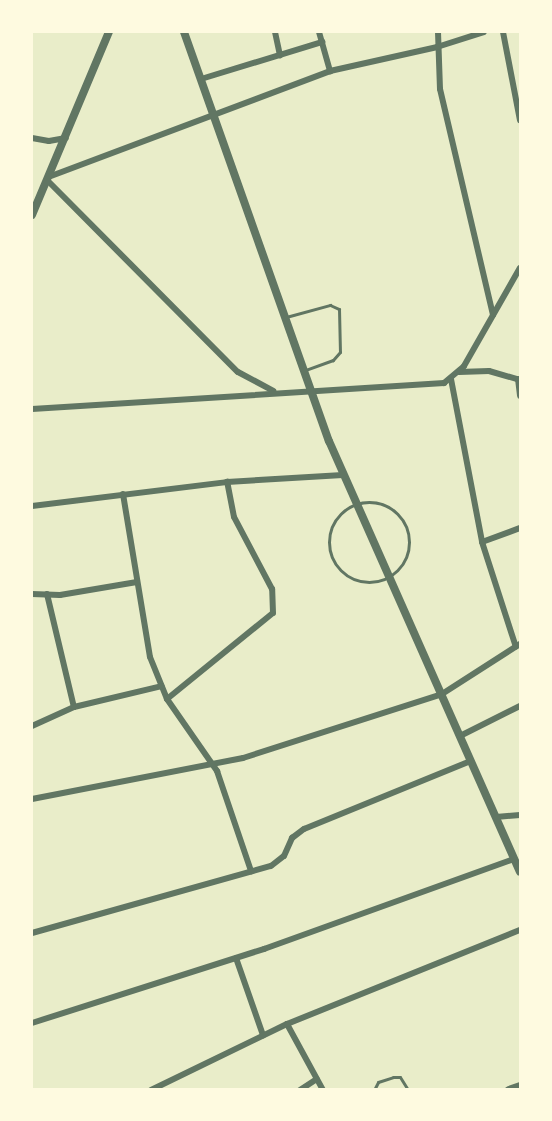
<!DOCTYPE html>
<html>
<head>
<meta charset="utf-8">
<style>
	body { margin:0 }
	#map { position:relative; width:552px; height:1121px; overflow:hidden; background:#e9edc9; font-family:"Sofia Sans Condensed",sans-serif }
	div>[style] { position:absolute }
	.service>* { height:3px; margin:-1.5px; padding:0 1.5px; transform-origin:1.5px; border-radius:1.5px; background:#617663 }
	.service>.ring { margin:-1.5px; padding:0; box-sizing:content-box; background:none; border:3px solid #617663; border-radius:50% }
	.minor>* { height:6px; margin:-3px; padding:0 3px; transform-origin:3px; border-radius:3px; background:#617663 }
	.tertiary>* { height:8px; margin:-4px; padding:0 4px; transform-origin:4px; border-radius:4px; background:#617663 }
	span { translate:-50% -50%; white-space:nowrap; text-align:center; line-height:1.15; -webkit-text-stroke:5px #fefae0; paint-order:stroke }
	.frame { position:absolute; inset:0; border:33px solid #fefae0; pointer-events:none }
</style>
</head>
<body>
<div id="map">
	<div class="service">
		<div style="left:286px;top:317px;width:46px;rotate:-15.3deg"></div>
		<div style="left:330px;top:305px;width:10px;rotate:24deg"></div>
		<div style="left:339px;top:309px;width:43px;rotate:88.7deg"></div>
		<div style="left:340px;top:352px;width:11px;rotate:131deg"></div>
		<div style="left:333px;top:360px;width:29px;rotate:160deg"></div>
		<div class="ring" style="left:329px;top:502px;width:77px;height:77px"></div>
		<div style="left:374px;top:1090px;width:9px;rotate:-63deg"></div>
		<div style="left:378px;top:1082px;width:16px;rotate:-18deg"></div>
		<div style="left:393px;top:1077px;width:7px"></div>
		<div style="left:400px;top:1077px;width:15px;rotate:58deg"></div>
	</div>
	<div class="minor">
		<div style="left:275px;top:32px;width:24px;rotate:78deg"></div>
		<div style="left:319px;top:32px;width:41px;rotate:74.2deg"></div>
		<div style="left:438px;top:32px;width:57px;rotate:88deg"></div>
		<div style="left:440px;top:89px;width:232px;rotate:76.8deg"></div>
		<div style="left:503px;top:32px;width:90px;rotate:79.1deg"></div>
		<div style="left:201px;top:79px;width:127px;rotate:-17deg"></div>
		<div style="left:32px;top:138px;width:17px;rotate:10deg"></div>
		<div style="left:49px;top:141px;width:17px;rotate:-10deg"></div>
		<div style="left:51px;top:176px;width:298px;rotate:-20.6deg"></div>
		<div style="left:330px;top:71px;width:110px;rotate:-12.6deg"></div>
		<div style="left:437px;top:47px;width:49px;rotate:-17.7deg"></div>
		<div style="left:48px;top:181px;width:269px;rotate:45.2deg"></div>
		<div style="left:238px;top:372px;width:40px;rotate:28deg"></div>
		<div style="left:459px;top:372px;width:30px;rotate:-2deg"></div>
		<div style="left:489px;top:371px;width:32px;rotate:16deg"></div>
		<div style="left:451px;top:379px;width:166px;rotate:79.2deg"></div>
		<div style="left:482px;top:542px;width:110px;rotate:72.1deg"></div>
		<div style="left:518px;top:379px;width:17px;rotate:83deg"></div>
		<div style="left:32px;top:409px;width:413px;rotate:-3.6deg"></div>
		<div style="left:444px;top:383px;width:26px;rotate:-40deg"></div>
		<div style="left:464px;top:366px;width:113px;rotate:-60.3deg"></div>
		<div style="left:123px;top:494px;width:165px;rotate:80.6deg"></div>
		<div style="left:150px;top:657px;width:45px;rotate:68deg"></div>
		<div style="left:167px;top:699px;width:88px;rotate:55.2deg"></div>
		<div style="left:217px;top:771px;width:106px;rotate:71.2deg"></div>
		<div style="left:32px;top:506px;width:196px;rotate:-7deg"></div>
		<div style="left:227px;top:482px;width:116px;rotate:-3.5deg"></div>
		<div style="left:482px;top:542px;width:40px;rotate:-20.2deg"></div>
		<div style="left:32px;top:594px;width:28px;rotate:2deg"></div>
		<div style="left:60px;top:595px;width:78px;rotate:-9.6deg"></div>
		<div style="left:47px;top:594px;width:116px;rotate:76.6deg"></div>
		<div style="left:167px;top:699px;width:136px;rotate:-39.1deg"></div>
		<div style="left:273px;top:613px;width:24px;rotate:-92deg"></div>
		<div style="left:272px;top:589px;width:81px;rotate:-117.8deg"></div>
		<div style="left:234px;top:517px;width:36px;rotate:-101deg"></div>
		<div style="left:32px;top:726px;width:46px;rotate:-24.3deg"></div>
		<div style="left:74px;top:707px;width:90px;rotate:-13.4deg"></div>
		<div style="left:460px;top:736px;width:67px;rotate:-26.6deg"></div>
		<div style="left:32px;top:799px;width:215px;rotate:-11deg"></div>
		<div style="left:243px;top:758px;width:209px;rotate:-17.8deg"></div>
		<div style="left:442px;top:694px;width:93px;rotate:-32.7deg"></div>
		<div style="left:496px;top:817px;width:24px;rotate:-5deg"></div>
		<div style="left:32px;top:933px;width:248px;rotate:-15.7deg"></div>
		<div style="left:271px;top:866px;width:16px;rotate:-38deg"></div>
		<div style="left:284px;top:856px;width:20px;rotate:-66deg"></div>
		<div style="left:292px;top:838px;width:15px;rotate:-37deg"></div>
		<div style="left:304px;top:829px;width:180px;rotate:-22.2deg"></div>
		<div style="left:236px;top:958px;width:82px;rotate:70.7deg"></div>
		<div style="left:32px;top:1023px;width:244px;rotate:-17.7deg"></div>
		<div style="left:264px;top:949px;width:266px;rotate:-19.8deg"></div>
		<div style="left:287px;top:1024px;width:75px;rotate:61.4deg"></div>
		<div style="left:151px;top:1090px;width:151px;rotate:-25.9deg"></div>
		<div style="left:287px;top:1024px;width:251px;rotate:-22deg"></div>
		<div style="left:300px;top:1090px;width:20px;rotate:-33deg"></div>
	</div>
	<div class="tertiary">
		<div style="left:184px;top:32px;width:434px;rotate:70.5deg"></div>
		<div style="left:329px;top:441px;width:471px;rotate:66.1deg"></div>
		<div style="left:32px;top:215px;width:199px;rotate:-67.2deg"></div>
		<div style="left:509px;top:1090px;width:12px;rotate:-20deg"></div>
	</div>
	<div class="frame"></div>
</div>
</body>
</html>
